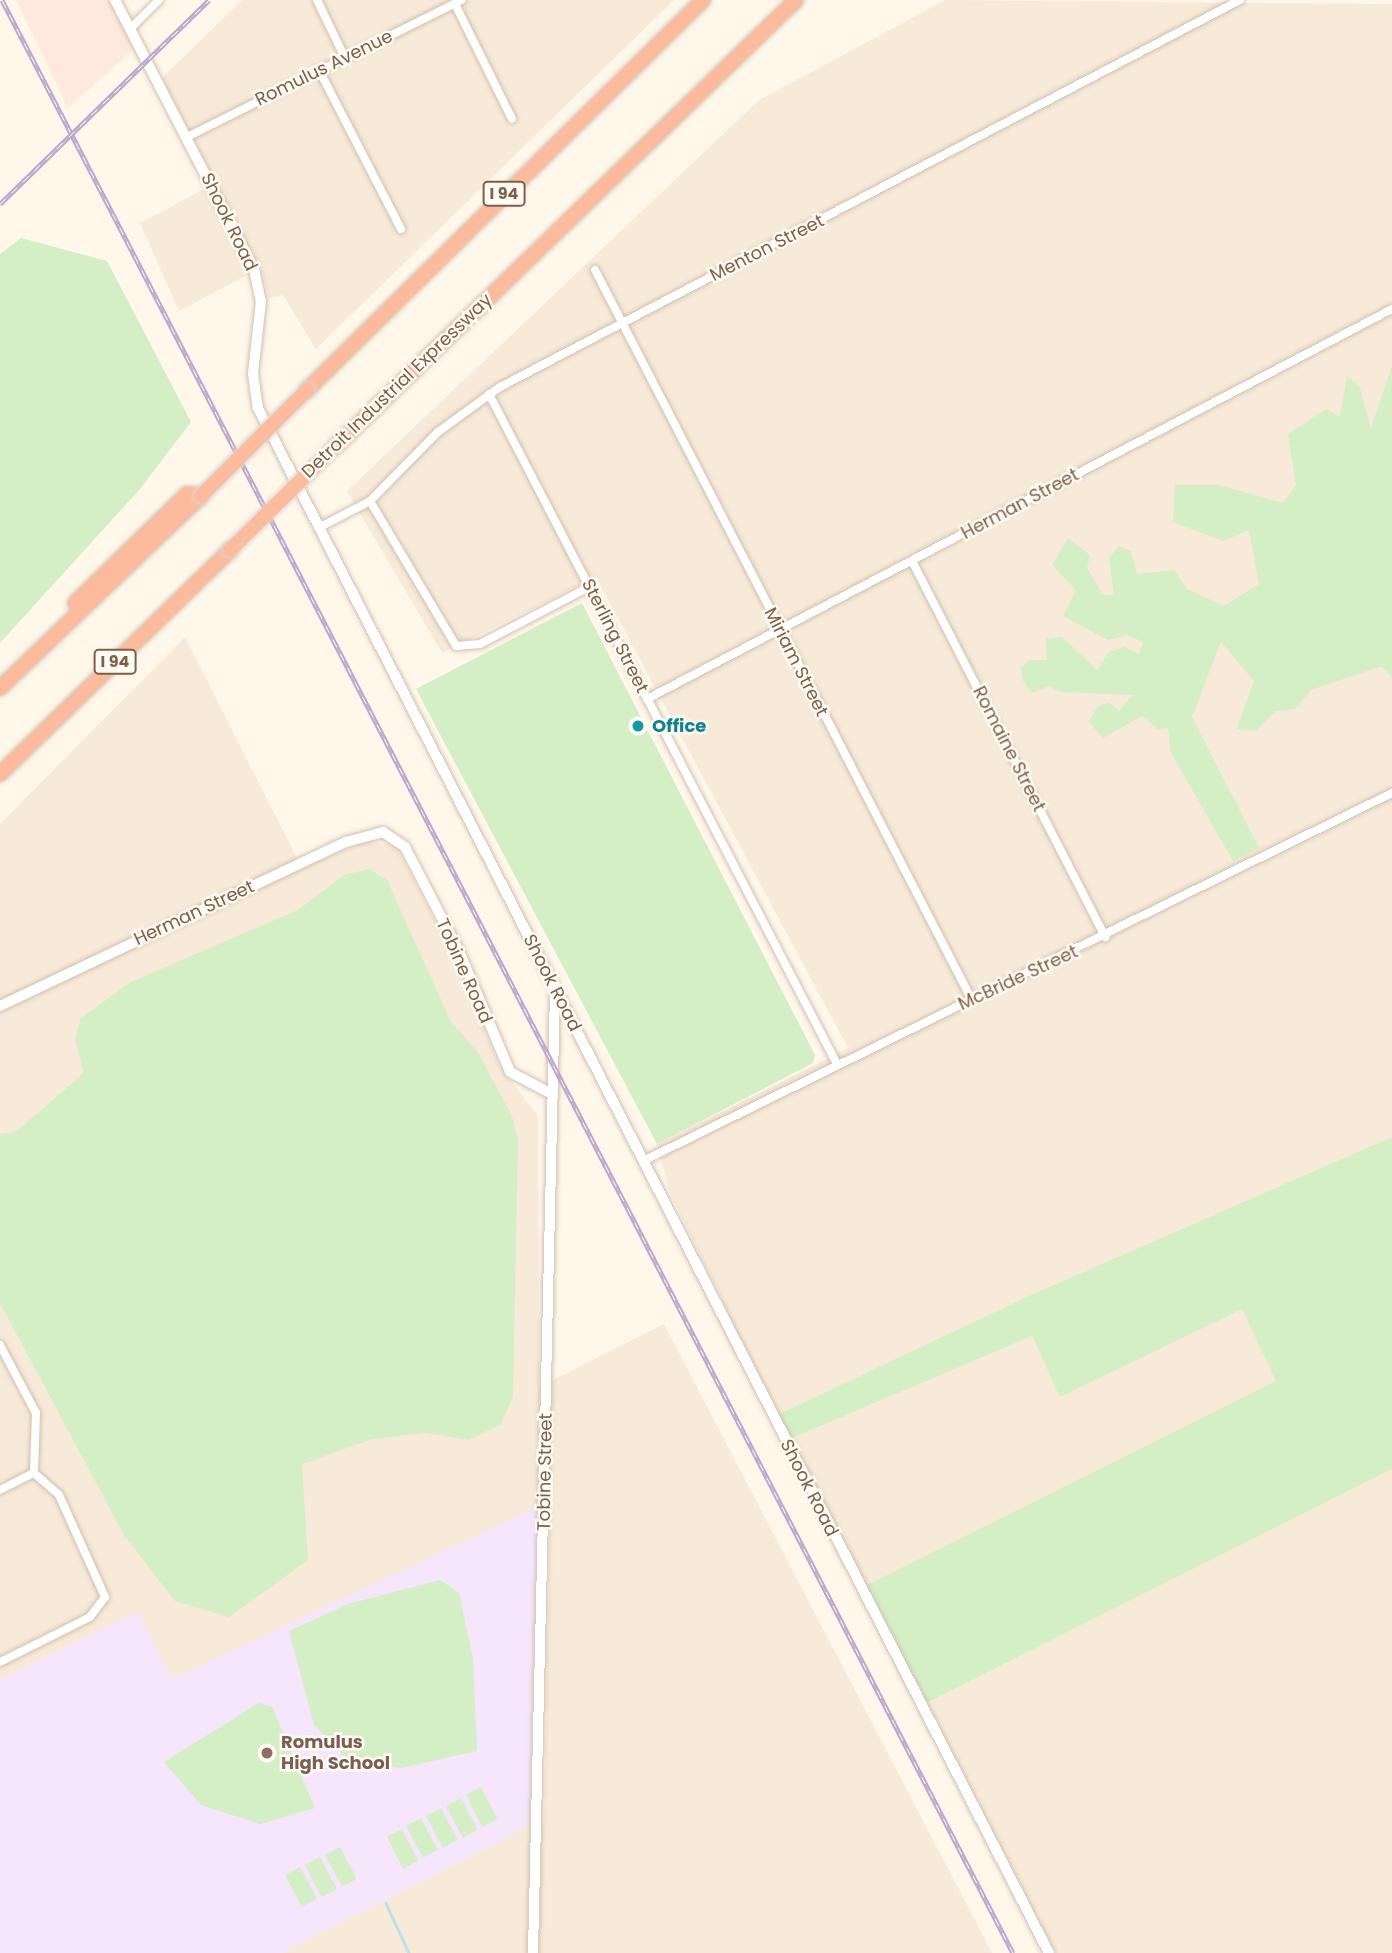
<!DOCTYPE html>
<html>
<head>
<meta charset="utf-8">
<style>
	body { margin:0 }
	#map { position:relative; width:1392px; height:1953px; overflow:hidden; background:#fef7ea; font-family:Poppins,sans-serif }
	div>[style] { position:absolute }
	.residential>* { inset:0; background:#f7ead8 }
	.commercial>* { inset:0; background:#ffe9de }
	.education>* { inset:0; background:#f5e6fb }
	.green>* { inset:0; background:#d4eec6; transform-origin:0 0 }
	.stream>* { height:2.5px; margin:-1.25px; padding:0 1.25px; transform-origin:1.25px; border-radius:1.25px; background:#bce1ea }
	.roads { filter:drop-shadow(0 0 2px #d3c0ae) drop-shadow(0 0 2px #d3c0ae) }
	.street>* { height:8px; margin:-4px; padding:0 4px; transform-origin:4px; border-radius:4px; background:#fff }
	.secondary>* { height:10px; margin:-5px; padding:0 5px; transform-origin:5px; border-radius:5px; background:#fff }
	.highway>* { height:14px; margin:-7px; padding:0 7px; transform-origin:7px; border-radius:7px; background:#fcbb9d }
	.rail>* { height:5px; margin-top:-2.5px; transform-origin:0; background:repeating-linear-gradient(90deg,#fffbf2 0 8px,#bca6cb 0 16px); box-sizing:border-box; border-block:2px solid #bca6cb }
	.bridges { filter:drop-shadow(0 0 2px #ddd5d0) drop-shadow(0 0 2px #ddd5d0) }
	.highway-bridge>* { height:14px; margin:-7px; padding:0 7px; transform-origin:7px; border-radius:7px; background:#fcbb9d }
	.dots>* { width:19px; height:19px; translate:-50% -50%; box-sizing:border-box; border:4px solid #fffbf2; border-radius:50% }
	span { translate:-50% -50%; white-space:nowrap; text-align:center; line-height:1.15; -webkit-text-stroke:5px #fffbf2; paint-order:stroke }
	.shield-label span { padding:2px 5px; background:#fffbf2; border:2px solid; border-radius:5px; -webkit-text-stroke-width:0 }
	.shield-label { font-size:16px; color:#7c5f4a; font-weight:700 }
	.street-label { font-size:18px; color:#7c5f4a }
	.culture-label { font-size:18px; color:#0d838f; font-weight:700 }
	.left { translate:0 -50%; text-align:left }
	.education-label { font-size:18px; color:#785e54; font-weight:700 }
</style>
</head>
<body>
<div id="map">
	<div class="residential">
		<div style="clip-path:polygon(242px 0,674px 0,316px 349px,283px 295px,269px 298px,261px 268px,179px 311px,140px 223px,216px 183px,162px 78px)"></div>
		<div style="clip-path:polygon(945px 0,1392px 4px,1392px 1137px,1033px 1294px,777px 1415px,669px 1190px,657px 1144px,848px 1048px,596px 577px,442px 653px,347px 491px,759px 100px)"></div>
		<div style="clip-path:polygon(185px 637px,302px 868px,366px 841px,396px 846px,456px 961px,500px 1067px,538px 1116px,539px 1387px,664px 1324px,992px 1953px,282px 1953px,533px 1824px,544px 1825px,551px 1504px,172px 1680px,138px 1612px,0 1680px,0 824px)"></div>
		<div style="clip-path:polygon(1242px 1308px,1277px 1381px,865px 1586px,790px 1439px,1032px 1336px,1060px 1396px)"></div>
		<div style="clip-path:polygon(1392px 1469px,1392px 1953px,1056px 1953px,926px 1703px)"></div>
	</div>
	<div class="commercial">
		<div style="clip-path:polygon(16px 0,109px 0,135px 48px,68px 108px)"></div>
	</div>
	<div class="education">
		<div style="clip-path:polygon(539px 1506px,533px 1824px,282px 1953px,0 1953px,0 1680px,138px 1611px,172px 1679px)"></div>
	</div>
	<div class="green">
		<div style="clip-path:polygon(21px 238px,107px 261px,191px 422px,140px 489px,0 643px,0 254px)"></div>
		<div style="clip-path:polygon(1392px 366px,1392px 677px,1382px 666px,1311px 690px,1295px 709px,1276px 711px,1256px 731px,1237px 729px,1254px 681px,1221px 642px,1192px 717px,1259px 848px,1233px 861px,1171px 753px,1168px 728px,1158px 729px,1142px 716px,1103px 738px,1089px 722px,1097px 707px,1109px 702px,1119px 711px,1133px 695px,1061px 692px,1049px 686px,1032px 693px,1023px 681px,1021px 668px,1030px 660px,1047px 660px,1046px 639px,1062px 637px,1097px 670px,1109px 652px,1124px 647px,1139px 654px,1143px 642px,1127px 635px,1108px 640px,1063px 616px,1076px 590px,1052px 565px,1068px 538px,1090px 555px,1087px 568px,1103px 595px,1114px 595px,1109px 558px,1119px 546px,1131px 551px,1137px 574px,1174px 570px,1187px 589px,1224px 606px,1259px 584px,1249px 530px,1223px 541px,1173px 522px,1175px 485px,1218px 485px,1283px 503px,1296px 485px,1288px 434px,1326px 409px,1340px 417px,1347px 375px,1360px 388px,1371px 428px)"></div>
		<div style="clip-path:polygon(582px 603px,815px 1055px,813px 1063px,657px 1144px,416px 689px)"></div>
		<div style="clip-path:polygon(369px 869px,387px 880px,451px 1022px,479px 1054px,512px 1116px,518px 1139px,513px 1397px,501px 1424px,469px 1440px,426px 1433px,372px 1439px,302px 1464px,308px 1560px,229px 1617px,175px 1601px,124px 1535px,0 1303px,0 1134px,17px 1131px,84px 1073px,75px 1038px,81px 1018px,131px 982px,298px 910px,344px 875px)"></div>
		<div style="clip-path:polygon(1392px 1137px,1392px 1469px,926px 1703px,865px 1586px,1276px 1381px,1242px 1309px,1060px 1397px,1032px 1336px,790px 1439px,777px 1415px,1033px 1294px)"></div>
		<div style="clip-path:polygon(440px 1580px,459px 1593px,473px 1658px,477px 1751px,401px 1768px,348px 1760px,314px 1725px,289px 1631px,348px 1604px)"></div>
		<div style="clip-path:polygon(259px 1703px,272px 1707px,315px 1808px,260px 1824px,201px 1805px,164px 1762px)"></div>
		<div style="left:481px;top:1787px;width:36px;height:17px;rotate:63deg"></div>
		<div style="left:461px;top:1798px;width:36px;height:17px;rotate:62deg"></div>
		<div style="left:441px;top:1808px;width:36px;height:17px;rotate:62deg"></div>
		<div style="left:421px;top:1818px;width:36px;height:17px;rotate:62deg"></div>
		<div style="left:402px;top:1829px;width:36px;height:17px;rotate:63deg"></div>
		<div style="left:340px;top:1847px;width:36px;height:17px;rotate:62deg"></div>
		<div style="left:320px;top:1857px;width:36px;height:17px;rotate:62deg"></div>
		<div style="left:300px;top:1867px;width:36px;height:17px;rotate:62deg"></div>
	</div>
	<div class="stream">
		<div style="left:386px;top:1903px;width:55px;rotate:65.3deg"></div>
	</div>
	<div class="roads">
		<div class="street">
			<div style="left:317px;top:0;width:64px;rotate:64.2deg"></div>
			<div style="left:455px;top:4px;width:128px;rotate:63.6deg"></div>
			<div style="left:130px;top:29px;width:41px;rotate:-45deg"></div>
			<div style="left:319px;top:70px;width:179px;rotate:62.7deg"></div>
			<div style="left:187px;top:137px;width:307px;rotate:-26.5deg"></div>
			<div style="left:595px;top:270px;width:822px;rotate:62.69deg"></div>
			<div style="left:489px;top:394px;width:755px;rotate:62.55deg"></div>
			<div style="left:370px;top:501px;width:169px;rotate:59.3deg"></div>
			<div style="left:456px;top:646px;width:24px;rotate:-5deg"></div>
			<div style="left:480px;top:644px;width:123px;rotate:-27.6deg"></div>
			<div style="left:318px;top:528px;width:59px;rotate:-27.4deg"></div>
			<div style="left:370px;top:501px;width:97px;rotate:-45.4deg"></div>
			<div style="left:438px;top:432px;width:77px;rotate:-36deg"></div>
			<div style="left:500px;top:387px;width:835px;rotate:-27.61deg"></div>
			<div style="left:912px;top:561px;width:423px;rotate:62.8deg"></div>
			<div style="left:647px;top:699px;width:841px;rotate:-27.63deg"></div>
			<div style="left:643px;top:1161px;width:835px;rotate:-26.17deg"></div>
			<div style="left:0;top:1345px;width:77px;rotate:62.1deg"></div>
			<div style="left:36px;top:1413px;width:60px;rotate:91.9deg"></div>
			<div style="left:34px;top:1473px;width:33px;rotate:41deg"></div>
			<div style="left:59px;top:1495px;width:112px;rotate:65.7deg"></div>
			<div style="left:105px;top:1597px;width:25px;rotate:127deg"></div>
			<div style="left:90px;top:1617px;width:101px;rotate:153.4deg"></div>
			<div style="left:0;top:1490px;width:38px;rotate:-27deg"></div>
		</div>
		<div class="secondary">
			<div style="left:115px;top:0;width:303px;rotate:62.7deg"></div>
			<div style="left:254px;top:269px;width:33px;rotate:78deg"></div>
			<div style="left:261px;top:301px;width:73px;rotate:96.3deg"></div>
			<div style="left:253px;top:374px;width:34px;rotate:82deg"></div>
			<div style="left:258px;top:408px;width:1736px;rotate:62.89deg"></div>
			<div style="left:0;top:1006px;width:383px;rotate:-25.4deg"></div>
			<div style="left:346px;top:842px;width:38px;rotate:-15deg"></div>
			<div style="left:383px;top:832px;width:27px;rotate:34deg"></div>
			<div style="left:405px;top:847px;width:117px;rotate:62.6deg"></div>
			<div style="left:459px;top:951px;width:131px;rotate:67.1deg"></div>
			<div style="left:510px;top:1072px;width:45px;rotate:27.7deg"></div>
			<div style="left:533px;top:1953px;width:962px;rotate:-88.69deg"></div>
		</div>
		<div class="highway">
			<div style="left:307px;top:390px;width:556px;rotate:-44.56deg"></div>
			<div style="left:337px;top:445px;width:639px;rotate:-44.11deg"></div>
			<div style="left:75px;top:603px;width:156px;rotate:-44.2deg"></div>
			<div style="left:187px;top:494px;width:14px;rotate:8deg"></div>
			<div style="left:0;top:688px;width:278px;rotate:-43.7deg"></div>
			<div style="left:0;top:774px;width:321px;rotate:-44.2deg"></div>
		</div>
	</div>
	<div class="rail">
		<div style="left:2px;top:0;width:2199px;rotate:62.63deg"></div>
		<div style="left:0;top:204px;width:292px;rotate:-44.3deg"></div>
	</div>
	<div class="bridges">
		<div class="highway-bridge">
			<div style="left:201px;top:496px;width:150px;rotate:-45deg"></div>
			<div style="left:230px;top:550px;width:150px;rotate:-44.5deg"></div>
		</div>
	</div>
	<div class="dots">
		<div style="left:638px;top:726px;background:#0f9aa8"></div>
		<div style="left:267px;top:1753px;background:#8d6e63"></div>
	</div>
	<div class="shield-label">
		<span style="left:504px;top:194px">I 94</span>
		<span style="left:115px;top:662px">I 94</span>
	</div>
	<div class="street-label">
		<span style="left:324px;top:68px;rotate:-26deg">Romulus Avenue</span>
		<span style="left:229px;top:222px;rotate:64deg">Shook Road</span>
		<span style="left:767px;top:248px;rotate:-27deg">Menton Street</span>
		<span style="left:397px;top:386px;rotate:-44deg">Detroit Industrial Expressway</span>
		<span style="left:1020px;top:504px;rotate:-28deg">Herman Street</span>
		<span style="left:615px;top:636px;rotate:63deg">Sterling Street</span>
		<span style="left:796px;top:662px;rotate:63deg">Miriam Street</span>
		<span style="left:1009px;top:749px;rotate:63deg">Romaine Street</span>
		<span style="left:194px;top:913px;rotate:-25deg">Herman Street</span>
		<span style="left:464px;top:971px;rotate:66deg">Tobine Road</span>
		<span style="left:1018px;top:978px;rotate:-25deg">McBride Street</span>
		<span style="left:552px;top:983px;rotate:63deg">Shook Road</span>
		<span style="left:545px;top:1472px;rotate:-89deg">Tobine Street</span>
		<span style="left:809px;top:1488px;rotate:63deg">Shook Road</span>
	</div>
	<div class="culture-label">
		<span class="left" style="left:652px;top:726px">Office</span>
	</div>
	<div class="education-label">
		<span class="left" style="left:281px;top:1753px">Romulus<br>High School</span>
	</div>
</div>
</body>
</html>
